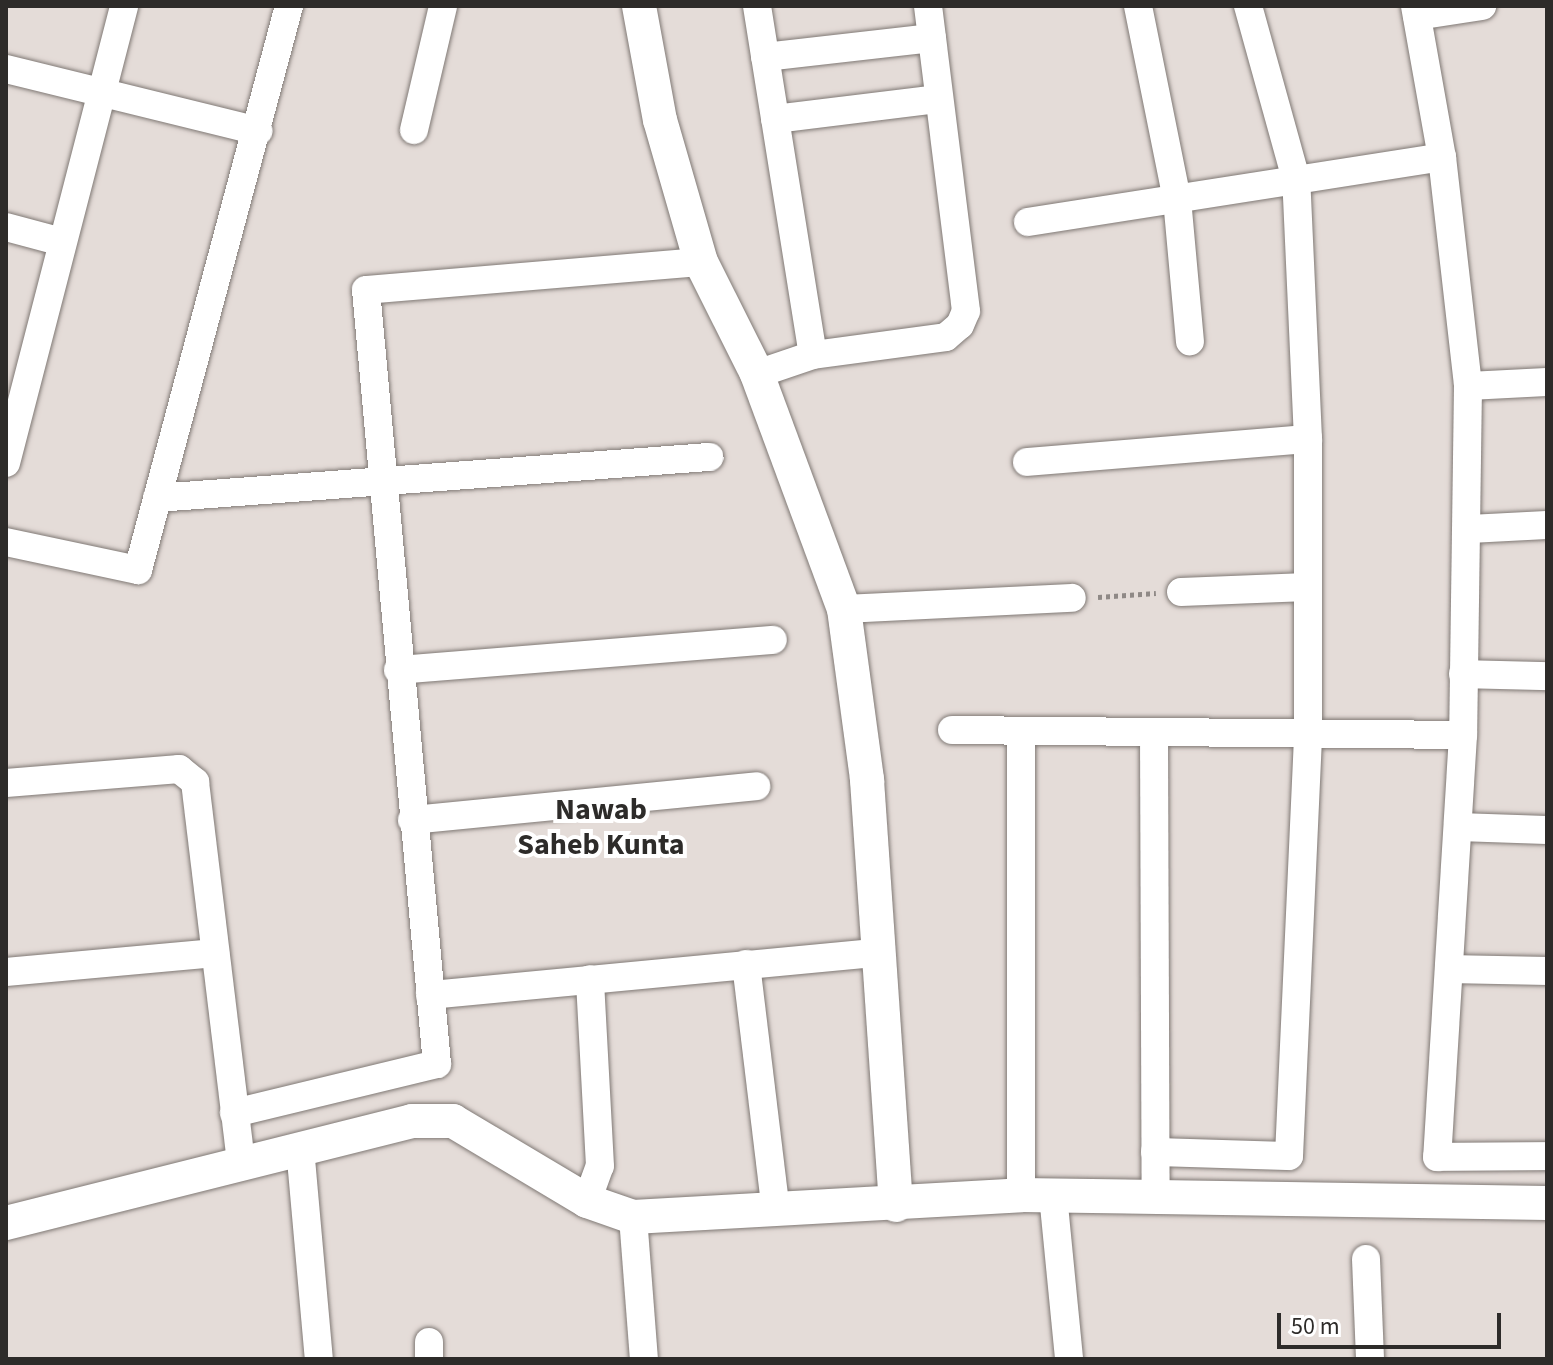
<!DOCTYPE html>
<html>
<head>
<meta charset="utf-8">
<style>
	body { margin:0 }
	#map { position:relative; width:1553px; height:1365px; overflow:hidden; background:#e4dcd8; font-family:"Source Sans 3",sans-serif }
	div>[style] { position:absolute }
	.path>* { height:5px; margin-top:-2.5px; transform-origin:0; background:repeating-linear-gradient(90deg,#8f8986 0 4px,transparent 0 8px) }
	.roads { filter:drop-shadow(0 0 2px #807975) drop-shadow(0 0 2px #807975) }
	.minor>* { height:28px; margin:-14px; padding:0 14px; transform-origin:14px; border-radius:14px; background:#fff }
	.tertiary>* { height:34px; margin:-17px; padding:0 17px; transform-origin:17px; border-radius:17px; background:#fff }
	span { translate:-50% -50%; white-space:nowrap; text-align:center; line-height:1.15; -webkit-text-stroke:8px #fff; paint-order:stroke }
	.district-label { font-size:30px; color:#2d2b29; font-weight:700 }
	.frame { position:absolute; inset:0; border:8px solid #2d2b29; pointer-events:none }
	.scale { position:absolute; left:1277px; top:1313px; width:224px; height:36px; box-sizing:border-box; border:4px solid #2d2b29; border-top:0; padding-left:10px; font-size:24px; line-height:28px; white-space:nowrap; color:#2d2b29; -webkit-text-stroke:6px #fff; paint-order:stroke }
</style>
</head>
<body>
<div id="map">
	<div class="path">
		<div style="left:1098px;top:597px;width:58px;rotate:-3.9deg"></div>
	</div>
	<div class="roads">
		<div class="minor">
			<div style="left:757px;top:6px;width:353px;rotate:80.9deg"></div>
			<div style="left:1138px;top:6px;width:197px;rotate:78.6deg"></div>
			<div style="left:1177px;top:199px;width:143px;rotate:84.8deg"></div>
			<div style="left:1415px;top:6px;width:153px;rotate:79.9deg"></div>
			<div style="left:1442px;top:157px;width:230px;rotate:83.5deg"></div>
			<div style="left:1468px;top:386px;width:349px;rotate:90.8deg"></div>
			<div style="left:1463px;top:735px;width:423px;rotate:93.5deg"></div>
			<div style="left:1437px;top:1157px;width:110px;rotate:-0.5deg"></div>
			<div style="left:1417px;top:16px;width:66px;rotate:-8.7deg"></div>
			<div style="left:765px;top:57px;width:168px;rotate:-6.5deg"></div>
			<div style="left:6px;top:69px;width:260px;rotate:13.8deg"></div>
			<div style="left:775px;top:119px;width:165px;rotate:-7deg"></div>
			<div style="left:414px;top:130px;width:127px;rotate:-76.8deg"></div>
			<div style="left:1028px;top:222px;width:419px;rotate:-8.9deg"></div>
			<div style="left:6px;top:227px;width:58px;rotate:15deg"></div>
			<div style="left:757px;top:374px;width:59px;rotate:-18.7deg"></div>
			<div style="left:813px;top:355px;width:134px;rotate:-7.7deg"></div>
			<div style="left:946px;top:337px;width:18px;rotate:-41deg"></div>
			<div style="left:960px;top:325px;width:15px;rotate:-67deg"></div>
			<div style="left:966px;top:311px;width:307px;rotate:-97.1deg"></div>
			<div style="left:1468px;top:386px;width:79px;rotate:-2.9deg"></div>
			<div style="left:1027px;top:462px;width:282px;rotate:-4.7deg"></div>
			<div style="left:6px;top:463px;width:472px;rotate:-75.5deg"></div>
			<div style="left:157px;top:498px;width:554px;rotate:-4.25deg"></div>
			<div style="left:1469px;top:529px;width:78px;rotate:-2.9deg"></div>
			<div style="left:6px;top:542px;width:135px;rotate:12deg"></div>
			<div style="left:138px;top:570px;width:584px;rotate:-75.01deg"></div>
			<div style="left:1181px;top:592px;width:126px;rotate:-2.3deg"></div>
			<div style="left:844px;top:609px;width:228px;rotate:-2.8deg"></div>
			<div style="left:398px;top:670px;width:376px;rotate:-4.6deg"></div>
			<div style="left:1463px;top:674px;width:84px;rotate:1.4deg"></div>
			<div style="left:952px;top:730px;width:511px;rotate:0.56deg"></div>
			<div style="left:1021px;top:731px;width:464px;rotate:90deg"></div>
			<div style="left:1154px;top:733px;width:464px;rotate:89.8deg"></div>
			<div style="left:6px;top:783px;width:174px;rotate:-4.6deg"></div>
			<div style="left:179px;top:769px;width:21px;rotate:39deg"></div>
			<div style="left:195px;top:782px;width:383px;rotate:83.1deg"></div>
			<div style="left:412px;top:820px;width:346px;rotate:-5.6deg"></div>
			<div style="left:1458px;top:827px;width:89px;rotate:1.9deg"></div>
			<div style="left:746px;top:964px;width:249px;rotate:83.1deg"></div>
			<div style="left:1449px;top:969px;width:98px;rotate:1.2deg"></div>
			<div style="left:6px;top:972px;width:210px;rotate:-5.2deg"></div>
			<div style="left:430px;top:995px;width:453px;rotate:-5.4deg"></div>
			<div style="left:234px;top:1113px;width:209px;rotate:-13.6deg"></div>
			<div style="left:437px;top:1064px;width:777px;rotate:-95.24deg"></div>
			<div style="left:366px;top:290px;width:336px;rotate:-4.8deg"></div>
			<div style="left:300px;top:1148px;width:212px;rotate:84.9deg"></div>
			<div style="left:1155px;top:1152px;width:134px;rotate:1.7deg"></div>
			<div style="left:1289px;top:1156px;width:418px;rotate:-87.4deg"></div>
			<div style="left:1308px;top:738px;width:299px;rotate:-90deg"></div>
			<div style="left:1308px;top:439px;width:260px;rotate:-92.6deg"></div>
			<div style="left:1296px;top:179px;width:180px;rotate:-105.5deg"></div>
			<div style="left:1053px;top:1195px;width:165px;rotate:84.4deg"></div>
			<div style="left:587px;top:1201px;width:37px;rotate:-70deg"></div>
			<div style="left:600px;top:1166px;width:187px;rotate:-93.1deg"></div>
			<div style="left:633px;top:1217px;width:142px;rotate:85.6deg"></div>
			<div style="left:1366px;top:1259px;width:100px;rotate:87.7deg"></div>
			<div style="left:429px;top:1359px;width:17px;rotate:-90deg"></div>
		</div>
		<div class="tertiary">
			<div style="left:639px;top:6px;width:116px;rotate:79.6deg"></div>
			<div style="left:660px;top:120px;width:148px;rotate:73.9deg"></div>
			<div style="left:701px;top:262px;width:125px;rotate:63.4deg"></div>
			<div style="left:757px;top:374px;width:251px;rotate:69.7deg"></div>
			<div style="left:844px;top:609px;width:173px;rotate:82.3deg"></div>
			<div style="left:867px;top:780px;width:426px;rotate:86.1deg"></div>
			<div style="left:6px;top:1223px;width:419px;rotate:-14.1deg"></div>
			<div style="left:412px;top:1121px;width:41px"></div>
			<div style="left:453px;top:1121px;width:156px;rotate:30.8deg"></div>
			<div style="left:587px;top:1201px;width:49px;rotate:19.2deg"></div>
			<div style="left:633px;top:1217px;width:389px;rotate:-3.2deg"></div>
			<div style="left:1021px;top:1195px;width:526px;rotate:0.87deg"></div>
		</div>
	</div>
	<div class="district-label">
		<span style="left:601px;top:827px">Nawab<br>Saheb Kunta</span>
	</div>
	<div class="frame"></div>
	<div class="scale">50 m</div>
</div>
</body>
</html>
